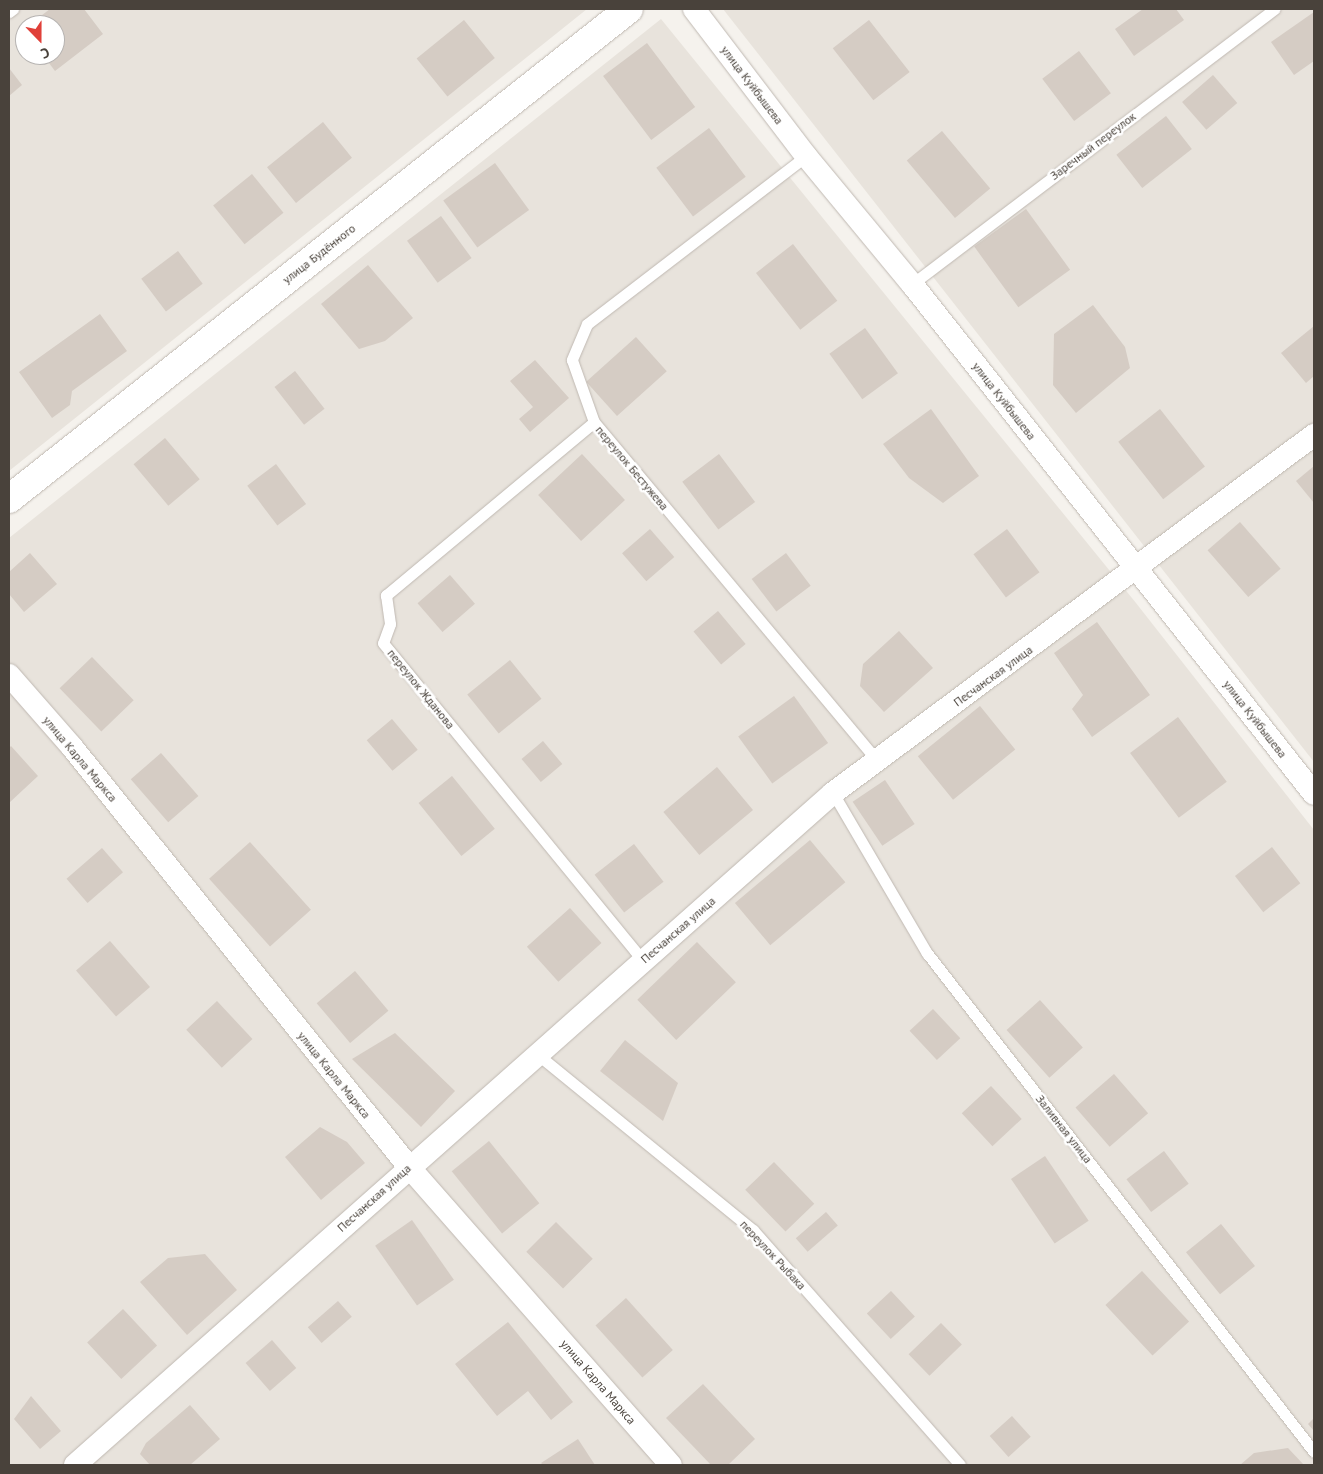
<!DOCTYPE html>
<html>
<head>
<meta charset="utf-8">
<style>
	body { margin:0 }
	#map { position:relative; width:1323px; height:1474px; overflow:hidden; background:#f5f2ed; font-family:"PT Sans",sans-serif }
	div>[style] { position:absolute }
	.residential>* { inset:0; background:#e8e3dc }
	.building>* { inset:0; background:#d5ccc4; transform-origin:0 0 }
	.roads { filter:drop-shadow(0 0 1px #bfb8b1) drop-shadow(0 0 1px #bfb8b1) }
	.service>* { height:11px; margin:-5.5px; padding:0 5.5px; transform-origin:5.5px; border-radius:5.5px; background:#fff }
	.minor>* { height:22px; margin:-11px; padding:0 11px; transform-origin:11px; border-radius:11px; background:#fff }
	.tertiary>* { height:28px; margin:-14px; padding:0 14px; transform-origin:14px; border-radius:14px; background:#fff }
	span { translate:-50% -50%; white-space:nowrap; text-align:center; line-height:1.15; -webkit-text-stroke:5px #fff; paint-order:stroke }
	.street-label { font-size:12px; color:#49423b }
	.frame { position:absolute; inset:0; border:10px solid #49423b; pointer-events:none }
	.north { position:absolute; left:15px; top:15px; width:50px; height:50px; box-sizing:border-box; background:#fff; border:1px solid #b6b3b1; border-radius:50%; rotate:158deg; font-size:14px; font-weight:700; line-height:20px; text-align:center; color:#49423b }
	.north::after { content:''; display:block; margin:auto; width:18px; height:22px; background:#e04039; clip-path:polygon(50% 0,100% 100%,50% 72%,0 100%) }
</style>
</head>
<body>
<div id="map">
	<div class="residential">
		<div style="clip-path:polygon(evenodd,9px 9px,587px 9px,9px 471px,9px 9px,25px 25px,55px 25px,55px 55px,25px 55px,25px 25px)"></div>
		<div style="clip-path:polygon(723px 9px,1314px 9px,1314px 762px,1166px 574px)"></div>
		<div style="clip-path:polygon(661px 19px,1136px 603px,1314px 830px,1314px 1465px,9px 1465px,9px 538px)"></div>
	</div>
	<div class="building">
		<div style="clip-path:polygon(50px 9px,84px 9px,103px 34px,55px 71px,43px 55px,55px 55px,55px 25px,29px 25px)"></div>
		<div style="clip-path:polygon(1143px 9px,1176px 9px,1184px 20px,1134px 56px,1115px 29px)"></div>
		<div style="clip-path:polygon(1314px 12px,1314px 61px,1294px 75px,1271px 42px)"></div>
		<div style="left:464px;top:20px;width:49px;height:61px;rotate:51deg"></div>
		<div style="left:869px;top:20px;width:66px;height:46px;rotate:52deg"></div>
		<div style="left:647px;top:43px;width:80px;height:55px;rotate:53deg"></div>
		<div style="left:1079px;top:51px;width:53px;height:46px;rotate:53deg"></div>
		<div style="clip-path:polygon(9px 68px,22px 85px,9px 96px)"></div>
		<div style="left:1213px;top:75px;width:37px;height:41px;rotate:49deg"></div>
		<div style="left:1166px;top:116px;width:42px;height:63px;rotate:52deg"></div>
		<div style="left:323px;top:122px;width:46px;height:72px;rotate:51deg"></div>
		<div style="left:709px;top:128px;width:61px;height:66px;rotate:53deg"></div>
		<div style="left:942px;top:131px;width:75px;height:46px;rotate:50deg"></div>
		<div style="left:495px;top:163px;width:58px;height:64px;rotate:54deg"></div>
		<div style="left:252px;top:174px;width:50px;height:50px;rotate:51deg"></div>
		<div style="left:1026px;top:209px;width:75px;height:64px;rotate:54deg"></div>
		<div style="left:441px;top:216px;width:52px;height:42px;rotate:54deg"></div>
		<div style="left:793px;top:244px;width:72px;height:47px;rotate:52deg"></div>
		<div style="left:178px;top:251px;width:41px;height:46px;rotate:53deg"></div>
		<div style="clip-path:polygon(368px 265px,413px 318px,385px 341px,359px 349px,321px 304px)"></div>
		<div style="clip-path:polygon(1093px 305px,1125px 347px,1130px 368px,1076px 413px,1053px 385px,1054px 334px)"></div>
		<div style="clip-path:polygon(100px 314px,127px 351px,72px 391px,70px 405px,52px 418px,19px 372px)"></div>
		<div style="clip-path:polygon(1314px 326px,1314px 376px,1306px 383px,1281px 353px)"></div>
		<div style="left:865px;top:328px;width:56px;height:44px;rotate:54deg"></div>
		<div style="left:636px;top:337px;width:46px;height:67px;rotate:48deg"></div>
		<div style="clip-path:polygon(535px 360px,569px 398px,530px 432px,519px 419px,533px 407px,510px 381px)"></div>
		<div style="left:295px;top:371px;width:48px;height:26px;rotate:52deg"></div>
		<div style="clip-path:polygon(931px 409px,979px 476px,943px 503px,909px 478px,883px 444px)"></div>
		<div style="left:1160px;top:409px;width:73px;height:53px;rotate:52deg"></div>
		<div style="left:165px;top:438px;width:54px;height:41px;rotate:50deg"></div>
		<div style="left:582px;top:454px;width:63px;height:60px;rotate:47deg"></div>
		<div style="left:719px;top:454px;width:60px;height:46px;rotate:53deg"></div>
		<div style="left:276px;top:464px;width:50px;height:36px;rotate:53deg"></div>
		<div style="clip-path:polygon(1314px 466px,1314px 503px,1296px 481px)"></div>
		<div style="left:1240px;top:522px;width:62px;height:43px;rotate:49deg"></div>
		<div style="left:650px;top:529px;width:37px;height:37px;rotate:49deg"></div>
		<div style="left:1007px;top:529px;width:54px;height:42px;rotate:53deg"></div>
		<div style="clip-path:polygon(30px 553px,57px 584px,24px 612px,9px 594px,9px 572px)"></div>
		<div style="left:786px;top:553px;width:41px;height:43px;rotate:53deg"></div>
		<div style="left:450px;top:575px;width:38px;height:43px;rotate:49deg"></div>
		<div style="left:718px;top:611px;width:43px;height:32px;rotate:50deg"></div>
		<div style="clip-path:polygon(1097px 622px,1150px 695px,1092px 737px,1072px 709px,1083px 695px,1054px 653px)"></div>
		<div style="clip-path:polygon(899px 631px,933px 668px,884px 712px,860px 686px,863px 664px)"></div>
		<div style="left:92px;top:657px;width:60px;height:45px;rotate:46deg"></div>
		<div style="left:510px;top:660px;width:50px;height:55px;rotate:51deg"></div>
		<div style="left:794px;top:696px;width:58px;height:69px;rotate:54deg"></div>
		<div style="left:980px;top:706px;width:56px;height:80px;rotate:51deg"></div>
		<div style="left:1178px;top:717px;width:81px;height:60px;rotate:53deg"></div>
		<div style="left:392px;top:719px;width:40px;height:33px;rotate:50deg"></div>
		<div style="left:543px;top:741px;width:30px;height:28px;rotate:50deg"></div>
		<div style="clip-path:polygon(11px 746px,38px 776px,9px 803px,9px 748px)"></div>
		<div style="left:161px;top:753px;width:57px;height:40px;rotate:49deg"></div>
		<div style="left:717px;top:767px;width:56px;height:70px;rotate:50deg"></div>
		<div style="left:452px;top:776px;width:68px;height:43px;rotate:51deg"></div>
		<div style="left:885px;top:780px;width:53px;height:39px;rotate:56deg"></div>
		<div style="left:810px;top:840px;width:55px;height:98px;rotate:50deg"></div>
		<div style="left:250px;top:842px;width:91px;height:55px;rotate:48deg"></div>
		<div style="left:634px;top:844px;width:48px;height:50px;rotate:52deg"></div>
		<div style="left:1272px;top:847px;width:46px;height:47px;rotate:52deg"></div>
		<div style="left:102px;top:848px;width:32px;height:47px;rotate:49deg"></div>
		<div style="left:570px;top:908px;width:47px;height:58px;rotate:48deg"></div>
		<div style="left:110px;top:941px;width:61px;height:45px;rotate:49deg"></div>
		<div style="left:697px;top:942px;width:56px;height:83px;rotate:46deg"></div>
		<div style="left:355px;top:971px;width:52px;height:50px;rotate:50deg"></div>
		<div style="left:1040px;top:1000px;width:64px;height:45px;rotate:48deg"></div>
		<div style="left:217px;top:1001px;width:52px;height:42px;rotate:47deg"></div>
		<div style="left:933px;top:1009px;width:40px;height:32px;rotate:47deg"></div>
		<div style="clip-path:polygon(395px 1033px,455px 1091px,421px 1127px,352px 1059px)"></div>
		<div style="clip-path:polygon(625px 1040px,678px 1083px,663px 1121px,600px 1071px)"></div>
		<div style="left:1114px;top:1074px;width:52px;height:51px;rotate:49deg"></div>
		<div style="left:991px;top:1086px;width:45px;height:40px;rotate:47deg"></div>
		<div style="clip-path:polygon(320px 1127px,347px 1142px,365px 1163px,321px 1200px,285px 1157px)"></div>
		<div style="left:489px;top:1141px;width:80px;height:48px;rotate:51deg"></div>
		<div style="left:1164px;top:1151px;width:41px;height:47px;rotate:53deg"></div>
		<div style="left:1045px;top:1156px;width:78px;height:41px;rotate:56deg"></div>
		<div style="left:774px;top:1162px;width:58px;height:40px;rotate:46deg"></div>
		<div style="left:826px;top:1212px;width:18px;height:40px;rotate:49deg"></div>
		<div style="left:412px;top:1220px;width:73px;height:45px;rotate:55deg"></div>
		<div style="left:556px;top:1222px;width:52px;height:42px;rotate:45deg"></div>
		<div style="left:1221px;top:1224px;width:54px;height:45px;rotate:51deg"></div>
		<div style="clip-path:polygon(205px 1254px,237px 1290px,187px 1335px,140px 1282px,168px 1258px)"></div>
		<div style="left:1142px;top:1271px;width:69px;height:50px;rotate:47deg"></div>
		<div style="left:891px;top:1291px;width:35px;height:33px;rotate:47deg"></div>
		<div style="left:626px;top:1298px;width:70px;height:41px;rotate:48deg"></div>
		<div style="left:338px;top:1301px;width:21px;height:40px;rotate:49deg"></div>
		<div style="left:123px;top:1309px;width:50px;height:49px;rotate:47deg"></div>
		<div style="clip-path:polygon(508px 1322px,573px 1402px,551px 1420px,528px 1391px,497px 1416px,455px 1364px)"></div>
		<div style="left:941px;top:1323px;width:30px;height:45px;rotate:46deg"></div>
		<div style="left:272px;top:1340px;width:37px;height:35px;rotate:49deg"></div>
		<div style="clip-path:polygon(703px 1384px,755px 1439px,728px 1465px,711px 1465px,666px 1418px)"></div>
		<div style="clip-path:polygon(31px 1396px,61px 1431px,40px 1449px,14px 1419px)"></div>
		<div style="clip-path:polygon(190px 1405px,220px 1439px,190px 1465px,150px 1465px,140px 1454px,146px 1443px)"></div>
		<div style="left:1012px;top:1416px;width:28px;height:30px;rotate:48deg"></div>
		<div style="clip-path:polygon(1314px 1418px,1314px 1431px,1308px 1424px)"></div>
		<div style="clip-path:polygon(578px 1439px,595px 1465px,543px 1465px,541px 1463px)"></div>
		<div style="clip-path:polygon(1288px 1448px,1304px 1465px,1240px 1465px,1254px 1453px)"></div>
	</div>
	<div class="roads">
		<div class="service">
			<div style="left:9px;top:12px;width:5px;rotate:-37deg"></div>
			<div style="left:806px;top:156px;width:276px;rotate:142.5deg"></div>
			<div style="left:587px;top:324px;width:39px;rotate:113deg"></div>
			<div style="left:572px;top:360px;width:66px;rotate:70.5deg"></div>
			<div style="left:594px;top:422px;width:442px;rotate:50.1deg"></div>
			<div style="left:912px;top:284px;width:455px;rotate:-37.2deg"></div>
			<div style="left:594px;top:422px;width:271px;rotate:140.2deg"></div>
			<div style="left:386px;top:595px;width:29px;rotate:82deg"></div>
			<div style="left:390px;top:624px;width:20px;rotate:110deg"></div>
			<div style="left:383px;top:643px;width:411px;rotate:50.7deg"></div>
			<div style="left:833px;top:793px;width:186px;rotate:59.6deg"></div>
			<div style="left:927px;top:953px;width:631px;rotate:52.2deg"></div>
			<div style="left:537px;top:1054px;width:279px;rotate:39.2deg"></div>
			<div style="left:753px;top:1230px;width:313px;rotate:48.6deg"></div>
		</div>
		<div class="minor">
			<div style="left:694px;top:9px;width:185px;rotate:52.7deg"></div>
			<div style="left:806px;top:156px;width:166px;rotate:50.4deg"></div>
			<div style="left:912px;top:284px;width:649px;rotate:51.75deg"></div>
			<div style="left:9px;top:675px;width:96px;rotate:48.8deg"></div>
			<div style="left:72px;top:747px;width:538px;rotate:51.26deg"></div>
			<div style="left:409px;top:1167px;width:397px;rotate:48.7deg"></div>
			<div style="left:75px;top:1465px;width:1013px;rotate:-41.56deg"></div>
			<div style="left:833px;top:793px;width:600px;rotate:-36.66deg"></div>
		</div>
		<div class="tertiary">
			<div style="left:9px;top:499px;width:790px;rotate:-38.32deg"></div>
		</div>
	</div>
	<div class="street-label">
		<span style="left:752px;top:85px;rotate:53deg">улица Куйбышева</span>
		<span style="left:1093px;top:146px;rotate:-37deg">Заречный переулок</span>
		<span style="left:319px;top:254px;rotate:-38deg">улица Будённого</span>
		<span style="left:1004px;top:401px;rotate:52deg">улица Куйбышева</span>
		<span style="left:632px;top:468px;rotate:50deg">переулок Бестужева</span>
		<span style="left:993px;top:676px;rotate:-36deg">Песчанская улица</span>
		<span style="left:421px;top:689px;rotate:51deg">переулок Жданова</span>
		<span style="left:1255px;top:719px;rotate:52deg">улица Куйбышева</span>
		<span style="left:80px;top:759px;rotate:50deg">улица Карла Маркса</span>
		<span style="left:678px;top:930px;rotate:-41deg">Песчанская улица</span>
		<span style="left:334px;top:1075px;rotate:51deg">улица Карла Маркса</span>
		<span style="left:1064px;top:1129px;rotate:52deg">Заливная улица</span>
		<span style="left:374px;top:1198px;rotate:-42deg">Песчанская улица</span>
		<span style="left:773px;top:1255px;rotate:47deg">переулок Рыбака</span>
		<span style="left:598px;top:1382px;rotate:49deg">улица Карла Маркса</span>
	</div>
	<div class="frame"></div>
	<div class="north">С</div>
</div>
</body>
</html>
